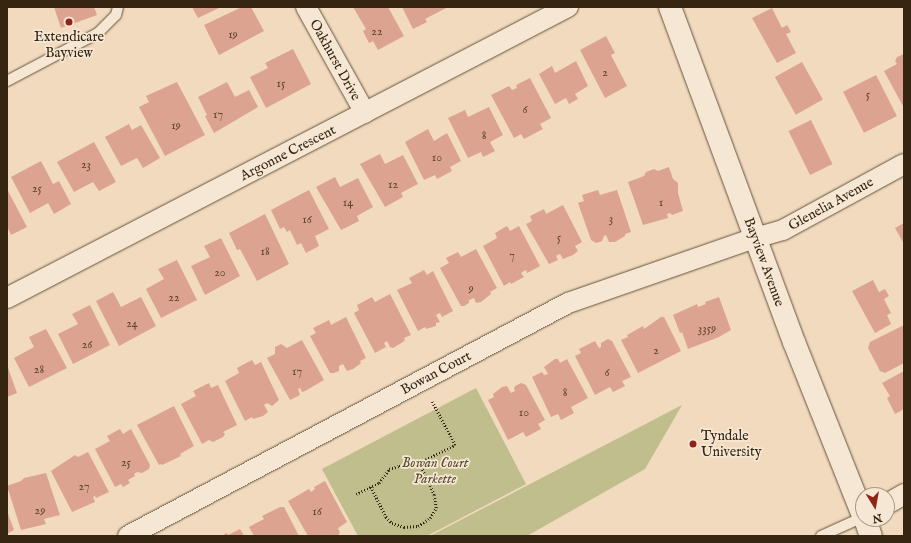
<!DOCTYPE html>
<html>
<head>
<meta charset="utf-8">
<style>
	body { margin:0 }
	#map { position:relative; width:911px; height:543px; overflow:hidden; background:#f1dabd; font-family:"IM FELL English",serif }
	div>[style] { position:absolute }
	.green>* { inset:0; background:#c0be8d }
	.building>* { inset:0; background:#dca490; transform-origin:0 0 }
	.path>* { height:2.5px; margin-top:-1.25px; transform-origin:0; background:repeating-linear-gradient(90deg,#362611 0 1px,transparent 0 3px) }
	.roads { filter:drop-shadow(0 0 1px #65533c) drop-shadow(0 0 1px #65533c) }
	.lane>* { height:10px; margin:-5px; padding:0 5px; transform-origin:5px; border-radius:5px; background:#f6e7d4 }
	.street>* { height:20px; margin:-10px; padding:0 10px; transform-origin:10px; border-radius:10px; background:#f6e7d4 }
	.secondary>* { height:22px; margin:-11px; padding:0 11px; transform-origin:11px; border-radius:11px; background:#f6e7d4 }
	.dots>* { width:11px; height:11px; translate:-50% -50%; box-sizing:border-box; border:2px solid #f6e7d4; border-radius:50% }
	span { translate:-50% -50%; white-space:nowrap; text-align:center; line-height:1.15; -webkit-text-stroke:3.5px #f6e7d4; paint-order:stroke }
	.number-label { font-size:12px; color:#604631 }
	.number-label span { -webkit-text-stroke-width:0 }
	.poi-label { font-size:14px; color:#362611 }
	.left { translate:0 -50%; text-align:left }
	.street-label { font-size:14px; color:#362611 }
	.park-label { font-size:14px; color:#584c30; font-style:italic }
	.frame { position:absolute; inset:0; border:8px solid #362611; pointer-events:none }
	.north { position:absolute; left:855px; top:487px; width:40px; height:40px; box-sizing:border-box; background:#f6e7d4; border:1px solid #a99a86; border-radius:50%; rotate:169deg; font-size:11px; font-weight:700; line-height:16px; text-align:center; color:#362611 }
	.north::after { content:''; display:block; margin:auto; width:14px; height:18px; background:#8f2418; clip-path:polygon(50% 0,100% 100%,50% 72%,0 100%) }
</style>
</head>
<body>
<div id="map">
	<div class="green">
		<div style="clip-path:polygon(476px 388px,526px 484px,427px 536px,358px 536px,322px 469px)"></div>
		<div style="clip-path:polygon(682px 405px,645px 469px,527px 536px,430px 536px)"></div>
	</div>
	<div class="building">
		<div style="clip-path:polygon(54px 7px,94px 7px,97px 15px,61px 28px)"></div>
		<div style="clip-path:polygon(192px 7px,221px 7px,198px 18px)"></div>
		<div style="clip-path:polygon(242px 7px,251px 7px,264px 31px,219px 55px,204px 25px)"></div>
		<div style="clip-path:polygon(353px 7px,388px 7px,404px 36px,378px 50px,373px 41px,369px 43px,363px 31px,366px 29px)"></div>
		<div style="clip-path:polygon(402px 7px,448px 7px,425px 19px,427px 22px,413px 29px)"></div>
		<div style="clip-path:polygon(772px 8px,782px 28px,787px 25px,791px 32px,786px 34px,796px 53px,777px 63px,752px 18px)"></div>
		<div style="clip-path:polygon(606px 36px,615px 53px,611px 55px,627px 86px,605px 98px,580px 50px)"></div>
		<div style="clip-path:polygon(293px 49px,311px 84px,266px 108px,250px 77px,268px 68px,265px 63px)"></div>
		<div style="clip-path:polygon(904px 54px,904px 108px,884px 71px,897px 64px,895px 61px,897px 57px)"></div>
		<div style="clip-path:polygon(576px 61px,588px 86px,575px 94px,578px 99px,569px 104px,566px 98px,555px 104px,539px 74px,552px 66px,555px 73px)"></div>
		<div style="left:802px;top:62px;width:43px;height:31px;rotate:61deg"></div>
		<div style="left:876px;top:75px;width:46px;height:37px;rotate:63deg"></div>
		<div style="clip-path:polygon(530px 78px,551px 118px,540px 124px,543px 129px,524px 139px,521px 134px,514px 138px,491px 95px,509px 86px,512px 90px,517px 88px,516px 85px)"></div>
		<div style="clip-path:polygon(177px 82px,205px 135px,165px 156px,139px 107px,149px 102px,146px 96px)"></div>
		<div style="clip-path:polygon(227px 82px,235px 97px,249px 90px,258px 107px,214px 133px,205px 116px,207px 115px,198px 97px)"></div>
		<div style="clip-path:polygon(489px 107px,503px 135px,490px 142px,495px 151px,483px 157px,481px 152px,468px 158px,448px 118px,465px 110px,468px 117px)"></div>
		<div style="left:811px;top:120px;width:49px;height:25px;rotate:64deg"></div>
		<div style="clip-path:polygon(129px 124px,132px 130px,141px 125px,160px 158px,143px 168px,137px 158px,121px 166px,105px 137px)"></div>
		<div style="clip-path:polygon(428px 129px,434px 141px,447px 133px,461px 161px,450px 167px,452px 171px,437px 179px,435px 175px,424px 180px,405px 142px)"></div>
		<div style="clip-path:polygon(94px 142px,116px 182px,99px 191px,93px 182px,74px 192px,57px 162px)"></div>
		<div style="clip-path:polygon(380px 154px,385px 164px,403px 155px,418px 184px,401px 193px,403px 197px,385px 207px,360px 164px)"></div>
		<div style="clip-path:polygon(41px 161px,53px 184px,59px 181px,71px 204px,54px 214px,48px 203px,30px 213px,11px 177px)"></div>
		<div style="clip-path:polygon(669px 167px,673px 179px,678px 183px,678px 193px,683px 211px,672px 215px,670px 213px,667px 214px,668px 218px,643px 225px,628px 182px,644px 176px,646px 172px,654px 169px,658px 171px)"></div>
		<div style="clip-path:polygon(335px 177px,340px 187px,358px 178px,373px 207px,357px 216px,359px 221px,341px 230px,316px 187px)"></div>
		<div style="clip-path:polygon(7px 189px,27px 227px,11px 235px,7px 226px)"></div>
		<div style="clip-path:polygon(309px 190px,329px 229px,315px 236px,319px 246px,306px 253px,301px 243px,297px 245px,290px 230px,287px 232px,284px 227px,280px 229px,271px 210px)"></div>
		<div style="clip-path:polygon(598px 190px,600px 195px,617px 190px,631px 232px,625px 234px,625px 236px,615px 242px,609px 242px,606px 235px,604px 236px,602px 241px,596px 243px,591px 240px,578px 203px,584px 201px,582px 195px)"></div>
		<div style="clip-path:polygon(563px 205px,582px 242px,575px 246px,578px 251px,573px 255px,563px 259px,560px 254px,556px 256px,558px 260px,549px 264px,526px 224px,532px 221px,530px 216px,544px 209px,546px 214px)"></div>
		<div style="clip-path:polygon(265px 214px,289px 264px,257px 281px,240px 249px,237px 250px,229px 233px)"></div>
		<div style="clip-path:polygon(904px 223px,904px 244px,895px 228px)"></div>
		<div style="clip-path:polygon(507px 226px,510px 231px,519px 226px,540px 266px,527px 273px,526px 270px,521px 273px,524px 277px,511px 284px,510px 282px,504px 286px,483px 246px,497px 238px,495px 233px)"></div>
		<div style="clip-path:polygon(221px 238px,240px 276px,205px 295px,191px 266px,210px 257px,204px 246px)"></div>
		<div style="clip-path:polygon(476px 249px,497px 288px,490px 292px,491px 294px,481px 302px,476px 303px,474px 298px,469px 300px,469px 303px,464px 306px,461px 306px,440px 268px,449px 263px,446px 258px,458px 252px,461px 257px)"></div>
		<div style="clip-path:polygon(177px 260px,197px 300px,161px 318px,146px 289px,164px 279px,158px 269px)"></div>
		<div style="clip-path:polygon(424px 270px,427px 275px,433px 271px,453px 311px,442px 317px,440px 313px,436px 315px,440px 322px,436px 323px,436px 326px,426px 329px,425px 327px,418px 331px,397px 290px,412px 283px,409px 278px)"></div>
		<div style="clip-path:polygon(873px 280px,879px 292px,885px 289px,889px 296px,884px 299px,891px 313px,887px 315px,891px 324px,875px 333px,852px 291px)"></div>
		<div style="clip-path:polygon(113px 292px,121px 307px,141px 297px,156px 326px,119px 346px,96px 301px)"></div>
		<div style="clip-path:polygon(390px 294px,411px 335px,404px 338px,405px 340px,403px 342px,393px 348px,390px 347px,387px 341px,384px 343px,386px 347px,375px 353px,354px 313px,359px 310px,357px 305px,372px 297px,375px 302px)"></div>
		<div style="clip-path:polygon(719px 297px,731px 330px,719px 337px,688px 349px,682px 332px,680px 333px,673px 315px,697px 304px,698px 307px,706px 304px,705px 302px)"></div>
		<div style="clip-path:polygon(90px 305px,110px 345px,73px 364px,58px 334px,78px 324px,72px 314px)"></div>
		<div style="clip-path:polygon(346px 317px,366px 358px,360px 361px,361px 363px,353px 369px,347px 371px,343px 364px,339px 366px,339px 371px,334px 373px,330px 373px,310px 336px,316px 333px,313px 328px,329px 320px,331px 325px)"></div>
		<div style="clip-path:polygon(661px 317px,664px 317px,681px 351px,638px 373px,621px 340px,628px 337px,627px 335px,643px 326px,644px 329px)"></div>
		<div style="clip-path:polygon(904px 325px,904px 363px,885px 373px,880px 371px,868px 348px,870px 342px)"></div>
		<div style="clip-path:polygon(46px 329px,67px 368px,29px 387px,14px 358px,34px 347px,29px 337px)"></div>
		<div style="clip-path:polygon(608px 339px,612px 341px,631px 377px,622px 381px,625px 386px,613px 392px,610px 387px,595px 395px,575px 356px,581px 353px,579px 349px,595px 341px,599px 348px,601px 347px,601px 343px)"></div>
		<div style="clip-path:polygon(302px 340px,324px 380px,305px 391px,302px 392px,300px 388px,298px 389px,300px 395px,290px 400px,267px 358px,275px 354px,275px 347px,281px 344px,287px 348px)"></div>
		<div style="clip-path:polygon(555px 359px,558px 359px,560px 363px,567px 359px,588px 398px,571px 407px,574px 413px,561px 420px,558px 414px,551px 417px,532px 377px,542px 372px,544px 375px,548px 374px,544px 367px)"></div>
		<div style="clip-path:polygon(252px 360px,255px 365px,261px 362px,279px 400px,272px 406px,267px 403px,264px 405px,268px 412px,263px 416px,253px 419px,252px 417px,245px 421px,225px 381px,239px 373px,237px 368px)"></div>
		<div style="clip-path:polygon(7px 365px,17px 393px,7px 397px)"></div>
		<div style="clip-path:polygon(904px 371px,904px 409px,895px 414px,887px 398px,890px 396px,882px 383px)"></div>
		<div style="clip-path:polygon(209px 383px,211px 388px,218px 385px,237px 425px,223px 432px,225px 434px,223px 437px,213px 442px,209px 440px,202px 444px,181px 404px,196px 396px,193px 391px)"></div>
		<div style="clip-path:polygon(521px 383px,526px 385px,545px 420px,538px 424px,541px 429px,526px 437px,523px 432px,508px 440px,488px 400px,494px 397px,493px 394px,502px 387px,507px 386px,511px 393px,515px 391px,514px 389px,515px 386px)"></div>
		<div style="clip-path:polygon(174px 406px,194px 446px,180px 454px,181px 456px,162px 465px,161px 464px,159px 465px,137px 425px)"></div>
		<div style="clip-path:polygon(120px 429px,123px 434px,131px 429px,150px 465px,149px 469px,142px 473px,137px 472px,134px 474px,135px 476px,128px 480px,130px 483px,123px 487px,121px 484px,115px 487px,95px 449px,110px 441px,107px 436px)"></div>
		<div style="clip-path:polygon(88px 452px,109px 492px,96px 498px,95px 496px,93px 497px,95px 502px,72px 512px,51px 471px,75px 455px,78px 457px)"></div>
		<div style="clip-path:polygon(46px 473px,60px 515px,44px 519px,46px 524px,21px 530px,7px 486px,21px 481px,24px 478px)"></div>
		<div style="clip-path:polygon(325px 481px,347px 522px,338px 528px,340px 533px,337px 536px,326px 536px,325px 534px,325px 536px,308px 536px,288px 501px,309px 489px,311px 492px,315px 489px,314px 487px)"></div>
		<div style="clip-path:polygon(280px 507px,284px 507px,299px 536px,254px 536px,249px 527px,264px 519px,262px 516px)"></div>
		<div style="clip-path:polygon(7px 511px,14px 530px,7px 534px)"></div>
		<div style="clip-path:polygon(240px 529px,244px 536px,221px 536px,227px 533px,228px 535px)"></div>
	</div>
	<div class="path">
		<div style="left:371px;top:487px;width:34px;rotate:63deg"></div>
		<div style="left:386px;top:517px;width:8px;rotate:45deg"></div>
		<div style="left:392px;top:523px;width:13px;rotate:18deg"></div>
		<div style="left:404px;top:527px;width:14px;rotate:-4deg"></div>
		<div style="left:418px;top:526px;width:14px;rotate:-34deg"></div>
		<div style="left:430px;top:518px;width:12px;rotate:-59deg"></div>
		<div style="left:436px;top:508px;width:13px;rotate:-99deg"></div>
		<div style="left:434px;top:495px;width:35px;rotate:-115deg"></div>
		<div style="left:356px;top:494px;width:25px;rotate:-26deg"></div>
		<div style="left:379px;top:483px;width:17px;rotate:-54deg"></div>
		<div style="left:389px;top:469px;width:10px;rotate:-17deg"></div>
		<div style="left:399px;top:466px;width:13px"></div>
		<div style="left:412px;top:466px;width:48px;rotate:-26deg"></div>
		<div style="left:455px;top:445px;width:49px;rotate:-118.1deg"></div>
	</div>
	<div class="roads">
		<div class="lane">
			<div style="left:7px;top:81px;width:103px;rotate:-27.8deg"></div>
			<div style="left:98px;top:33px;width:25px;rotate:-45deg"></div>
			<div style="left:116px;top:15px;width:8px;rotate:-76deg"></div>
			<div style="left:821px;top:536px;width:46px;rotate:-24.3deg"></div>
		</div>
		<div class="street">
			<div style="left:306px;top:7px;width:121px;rotate:60.9deg"></div>
			<div style="left:7px;top:298px;width:632px;rotate:-27.42deg"></div>
			<div style="left:887px;top:504px;width:20px;rotate:-30deg"></div>
			<div style="left:128px;top:536px;width:498px;rotate:-27.9deg"></div>
			<div style="left:568px;top:303px;width:198px;rotate:-19.2deg"></div>
			<div style="left:755px;top:238px;width:29px;rotate:-16deg"></div>
			<div style="left:783px;top:230px;width:138px;rotate:-28.6deg"></div>
		</div>
		<div class="secondary">
			<div style="left:670px;top:7px;width:357px;rotate:69.7deg"></div>
			<div style="left:794px;top:342px;width:186px;rotate:68.3deg"></div>
			<div style="left:865px;top:519px;width:18px;rotate:71deg"></div>
		</div>
	</div>
	<div class="dots">
		<div style="left:69px;top:22px;background:#8f2418"></div>
		<div style="left:693px;top:444px;background:#8f2418"></div>
	</div>
	<div class="number-label">
		<span style="left:377px;top:32px">22</span>
		<span style="left:233px;top:35px">19</span>
		<span style="left:605px;top:73px">2</span>
		<span style="left:281px;top:84px">15</span>
		<span style="left:868px;top:95px">5</span>
		<span style="left:525px;top:110px">6</span>
		<span style="left:218px;top:115px">17</span>
		<span style="left:176px;top:126px">19</span>
		<span style="left:484px;top:136px">8</span>
		<span style="left:437px;top:158px">10</span>
		<span style="left:86px;top:165px">23</span>
		<span style="left:393px;top:185px">12</span>
		<span style="left:37px;top:189px">25</span>
		<span style="left:348px;top:203px">14</span>
		<span style="left:661px;top:203px">1</span>
		<span style="left:611px;top:219px">3</span>
		<span style="left:307px;top:220px">16</span>
		<span style="left:559px;top:238px">5</span>
		<span style="left:265px;top:252px">18</span>
		<span style="left:512px;top:256px">7</span>
		<span style="left:220px;top:273px">20</span>
		<span style="left:471px;top:289px">9</span>
		<span style="left:174px;top:298px">22</span>
		<span style="left:132px;top:324px">24</span>
		<span style="left:707px;top:329px">3359</span>
		<span style="left:87px;top:345px">26</span>
		<span style="left:656px;top:351px">2</span>
		<span style="left:39px;top:370px">28</span>
		<span style="left:297px;top:372px">17</span>
		<span style="left:607px;top:373px">6</span>
		<span style="left:565px;top:393px">8</span>
		<span style="left:524px;top:413px">10</span>
		<span style="left:126px;top:463px">25</span>
		<span style="left:84px;top:487px">27</span>
		<span style="left:40px;top:511px">29</span>
		<span style="left:317px;top:512px">16</span>
	</div>
	<div class="poi-label">
		<span style="left:69px;top:45px">Extendicare<br>Bayview</span>
		<span class="left" style="left:701px;top:444px">Tyndale<br>University</span>
	</div>
	<div class="street-label">
		<span style="left:335px;top:60px;rotate:61deg">Oakhurst Drive</span>
		<span style="left:288px;top:153px;rotate:-27deg">Argonne Crescent</span>
		<span style="left:831px;top:204px;rotate:-29deg">Glenelia Avenue</span>
		<span style="left:764px;top:262px;rotate:70deg">Bayview Avenue</span>
		<span style="left:436px;top:373px;rotate:-28deg">Bowan Court</span>
	</div>
	<div class="park-label">
		<span style="left:435px;top:471px">Bowan Court<br>Parkette</span>
	</div>
	<div class="frame"></div>
	<div class="north">N</div>
</div>
</body>
</html>
